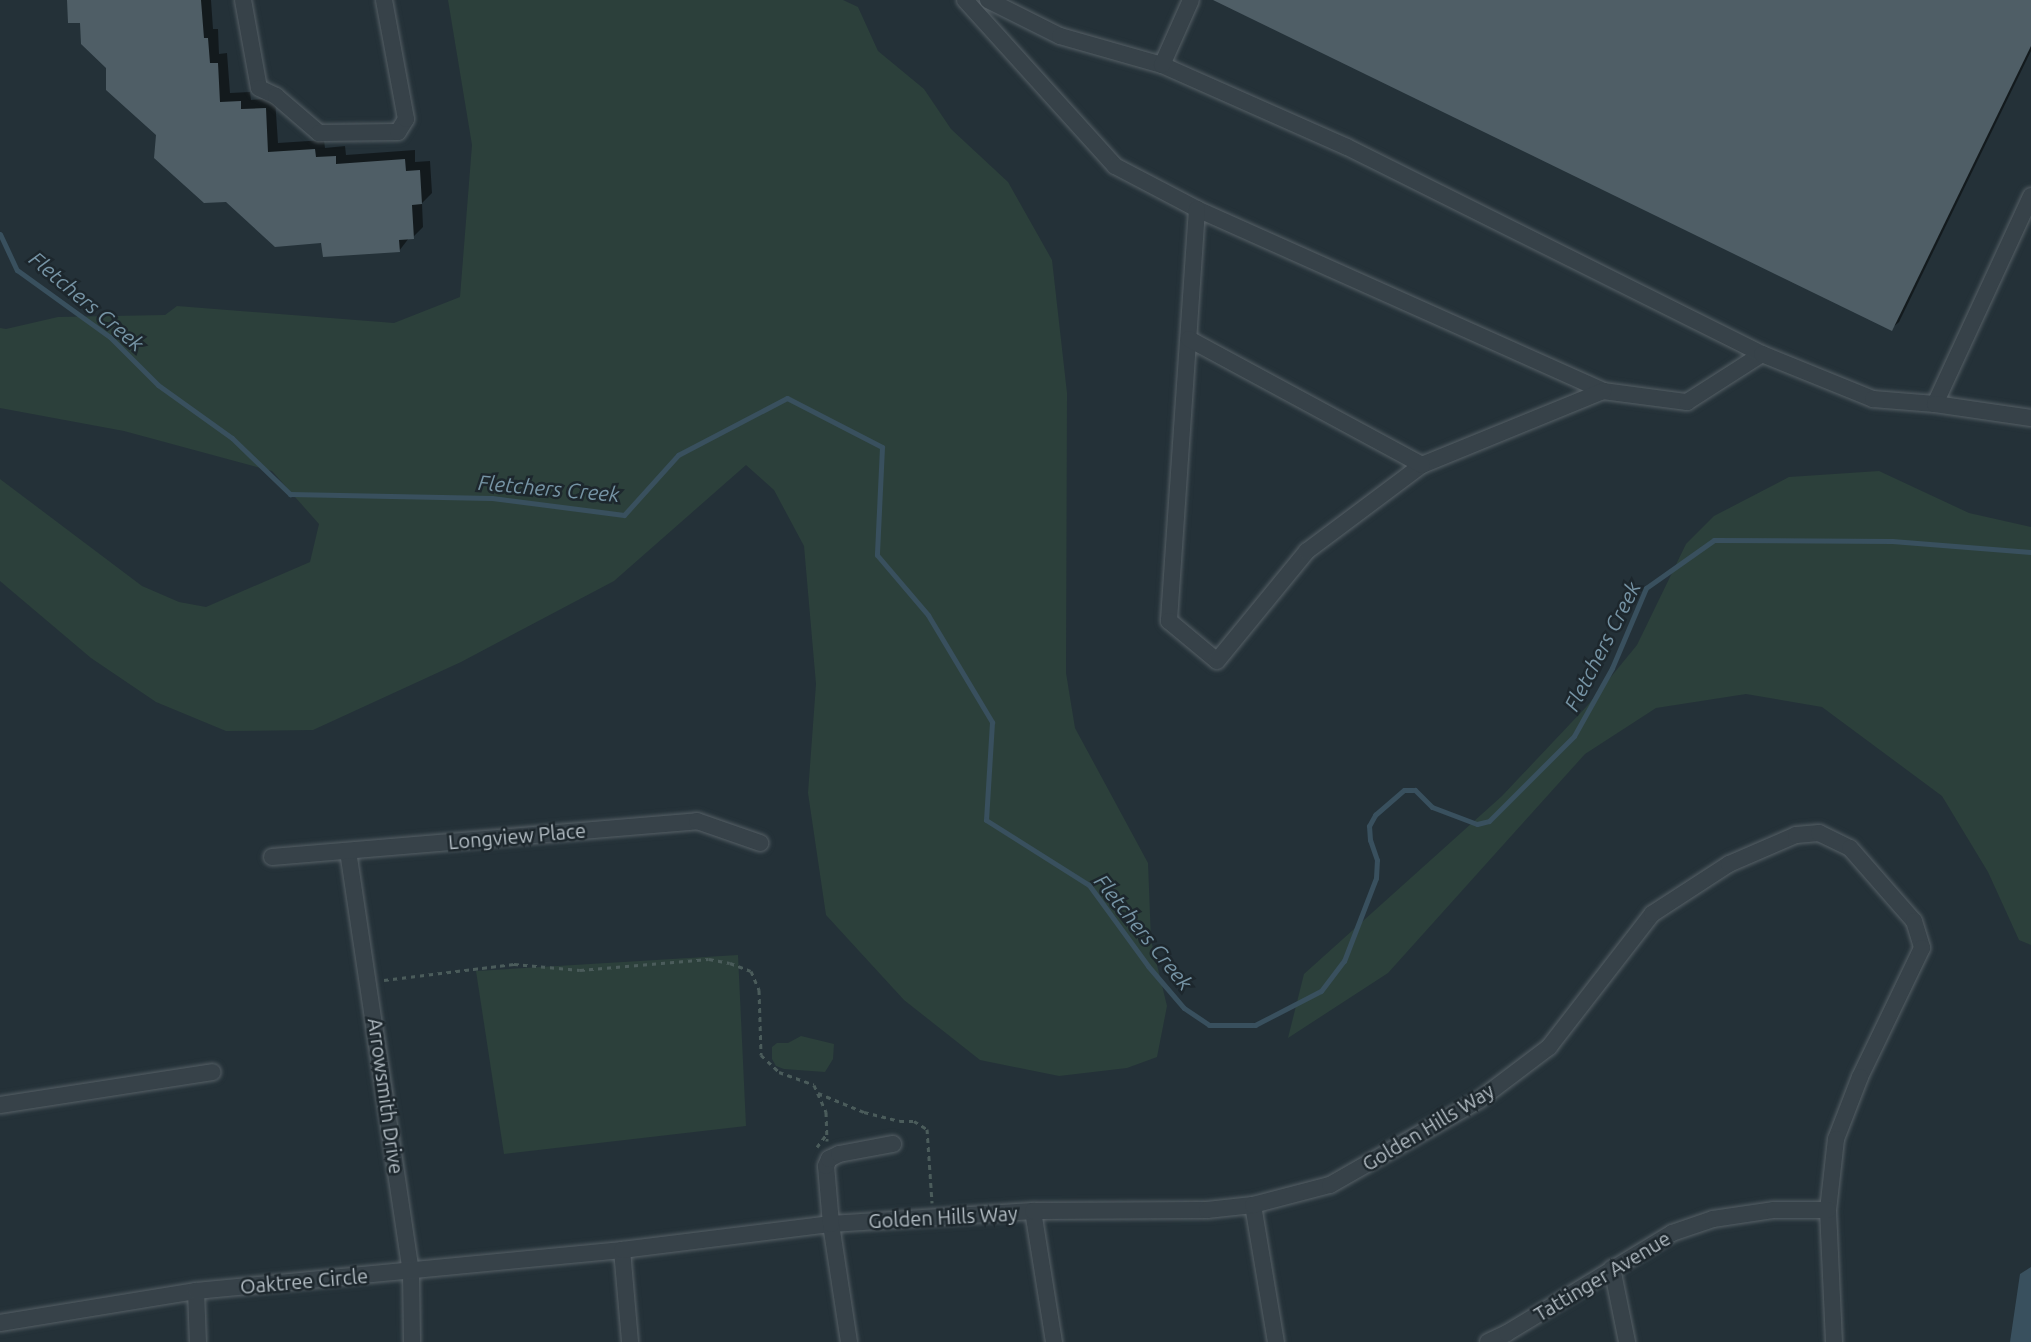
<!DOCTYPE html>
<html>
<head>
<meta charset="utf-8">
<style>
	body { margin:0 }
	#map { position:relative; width:2031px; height:1342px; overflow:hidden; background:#243138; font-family:Ubuntu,sans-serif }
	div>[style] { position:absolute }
	.green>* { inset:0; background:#2c403b }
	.water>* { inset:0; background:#39505e }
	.shadow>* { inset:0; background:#0007 }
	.stream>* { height:5px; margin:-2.5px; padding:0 2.5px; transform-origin:2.5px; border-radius:2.5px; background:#39505e }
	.building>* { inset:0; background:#4f5e66 }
	.path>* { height:3px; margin-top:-1.5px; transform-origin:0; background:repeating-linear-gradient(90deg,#4b5c5b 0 4.5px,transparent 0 9px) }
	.roads { filter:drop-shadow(0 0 2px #566066) drop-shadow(0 0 2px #566066) }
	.minor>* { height:16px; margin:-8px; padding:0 8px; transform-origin:8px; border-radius:8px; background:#374249 }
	span { translate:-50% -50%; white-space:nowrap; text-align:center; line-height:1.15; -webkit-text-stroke:5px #1d272d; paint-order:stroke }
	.street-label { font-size:20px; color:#b3bdc4 }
	.water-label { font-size:21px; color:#7694a5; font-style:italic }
</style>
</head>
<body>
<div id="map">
	<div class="green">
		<div style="clip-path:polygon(448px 0,843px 0,858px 7px,878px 51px,924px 89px,951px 129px,1008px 182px,1052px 260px,1067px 393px,1066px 673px,1075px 728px,1148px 863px,1151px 940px,1167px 1006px,1157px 1057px,1127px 1068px,1059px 1076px,980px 1060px,904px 1000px,826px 915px,808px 793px,816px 684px,804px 546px,774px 490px,746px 465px,614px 581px,461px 662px,313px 730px,226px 731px,156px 702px,91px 658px,0 581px,0 479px,142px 586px,179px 602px,206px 607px,310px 562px,319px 524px,272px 471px,124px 431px,0 408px,0 328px,6px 329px,58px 317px,165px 315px,177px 306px,394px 323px,460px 297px,472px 145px)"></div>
		<div style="clip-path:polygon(1879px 471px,1969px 513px,2031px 527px,2031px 945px,2019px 940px,1988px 872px,1942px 796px,1822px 707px,1746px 694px,1656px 708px,1585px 754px,1388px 973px,1288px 1038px,1304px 974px,1502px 796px,1587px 706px,1637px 645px,1686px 544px,1714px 516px,1789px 477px)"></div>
		<div style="clip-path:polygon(738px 955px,746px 1126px,504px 1154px,476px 971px)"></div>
		<div style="clip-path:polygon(801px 1036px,834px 1044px,833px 1059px,825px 1072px,784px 1069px,776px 1066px,772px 1059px,772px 1047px,777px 1043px,788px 1043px)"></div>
	</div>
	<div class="water">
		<div style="clip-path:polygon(2031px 1267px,2031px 1342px,2010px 1342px,2020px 1274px)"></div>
	</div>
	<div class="shadow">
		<div style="clip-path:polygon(68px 0,211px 0,213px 29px,218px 29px,219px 54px,227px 53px,230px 93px,250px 92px,251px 100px,275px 98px,278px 143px,324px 140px,325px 148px,345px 146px,346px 155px,415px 150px,415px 162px,430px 161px,432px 193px,422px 203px,423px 227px,413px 237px,409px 238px,399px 251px,323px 241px,158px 134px,108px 67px)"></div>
		<div style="clip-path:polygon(1217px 0,2031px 0,2031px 51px,1899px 322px,1891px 329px)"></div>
	</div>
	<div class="stream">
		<div style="left:0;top:234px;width:40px;rotate:65deg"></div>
		<div style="left:17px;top:270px;width:115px;rotate:35.8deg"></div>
		<div style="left:110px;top:337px;width:68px;rotate:45deg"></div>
		<div style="left:158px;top:385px;width:91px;rotate:35.6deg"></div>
		<div style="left:232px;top:438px;width:81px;rotate:44deg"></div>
		<div style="left:290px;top:494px;width:202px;rotate:1.1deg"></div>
		<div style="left:492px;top:498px;width:133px;rotate:7.3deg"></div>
		<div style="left:624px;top:515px;width:81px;rotate:-48deg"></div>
		<div style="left:678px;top:455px;width:123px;rotate:-27.6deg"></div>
		<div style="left:787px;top:398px;width:107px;rotate:27.3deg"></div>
		<div style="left:882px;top:447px;width:108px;rotate:92.7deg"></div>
		<div style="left:877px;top:555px;width:79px;rotate:49.6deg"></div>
		<div style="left:928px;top:615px;width:125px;rotate:59.1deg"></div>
		<div style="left:992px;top:722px;width:98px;rotate:93.5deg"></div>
		<div style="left:986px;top:820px;width:122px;rotate:32.3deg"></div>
		<div style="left:1089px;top:885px;width:100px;rotate:53.9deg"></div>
		<div style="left:1148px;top:966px;width:55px;rotate:49.4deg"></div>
		<div style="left:1184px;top:1008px;width:30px;rotate:34deg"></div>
		<div style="left:1209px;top:1025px;width:46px"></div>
		<div style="left:1255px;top:1025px;width:74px;rotate:-27.3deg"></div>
		<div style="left:1321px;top:991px;width:38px;rotate:-53deg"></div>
		<div style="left:1344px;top:961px;width:89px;rotate:-68.9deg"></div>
		<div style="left:1376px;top:878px;width:18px;rotate:-87deg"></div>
		<div style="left:1377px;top:860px;width:21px;rotate:-109deg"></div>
		<div style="left:1370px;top:840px;width:14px;rotate:-94deg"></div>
		<div style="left:1369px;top:826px;width:13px;rotate:-61deg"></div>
		<div style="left:1375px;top:815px;width:38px;rotate:-41deg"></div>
		<div style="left:1404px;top:790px;width:11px"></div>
		<div style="left:1415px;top:790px;width:24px;rotate:45deg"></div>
		<div style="left:1432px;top:807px;width:48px;rotate:20.7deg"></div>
		<div style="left:1477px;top:824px;width:12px;rotate:-14deg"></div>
		<div style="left:1489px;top:821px;width:120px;rotate:-45deg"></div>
		<div style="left:1574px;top:736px;width:78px;rotate:-60.8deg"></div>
		<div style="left:1612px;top:668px;width:87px;rotate:-67deg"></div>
		<div style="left:1646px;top:588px;width:83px;rotate:-35.2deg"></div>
		<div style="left:1714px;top:540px;width:178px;rotate:0.3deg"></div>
		<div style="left:1892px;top:541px;width:139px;rotate:4.5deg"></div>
	</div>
	<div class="building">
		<div style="clip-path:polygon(67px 0,201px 0,204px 38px,208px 38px,210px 63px,218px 63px,220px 102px,241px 101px,241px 109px,266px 108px,268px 152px,315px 149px,316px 157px,336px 156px,336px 164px,405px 159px,406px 171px,420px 170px,422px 204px,412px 205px,414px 239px,399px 240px,400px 252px,323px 257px,321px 243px,275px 247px,226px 202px,204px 203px,154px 158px,156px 135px,106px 90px,106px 68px,81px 44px,80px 23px,68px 23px)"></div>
		<div style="clip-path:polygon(1213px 0,2031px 0,2031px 46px,1892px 331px)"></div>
	</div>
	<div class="path">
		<div style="left:384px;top:980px;width:131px;rotate:-7deg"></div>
		<div style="left:514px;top:964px;width:66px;rotate:5.2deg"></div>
		<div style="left:580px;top:970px;width:129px;rotate:-4.9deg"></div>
		<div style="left:709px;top:959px;width:21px;rotate:11deg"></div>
		<div style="left:730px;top:963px;width:22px;rotate:21deg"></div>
		<div style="left:751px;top:971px;width:21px;rotate:67deg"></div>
		<div style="left:759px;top:990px;width:65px;rotate:88.2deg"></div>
		<div style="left:761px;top:1055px;width:25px;rotate:43deg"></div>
		<div style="left:779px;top:1072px;width:37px;rotate:20deg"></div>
		<div style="left:814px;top:1085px;width:30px;rotate:66deg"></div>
		<div style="left:826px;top:1112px;width:29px;rotate:88deg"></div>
		<div style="left:818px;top:1093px;width:50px;rotate:22.4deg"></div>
		<div style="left:864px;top:1112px;width:37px;rotate:14deg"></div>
		<div style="left:900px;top:1121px;width:14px"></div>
		<div style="left:914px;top:1121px;width:15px;rotate:32deg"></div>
		<div style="left:927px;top:1129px;width:74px;rotate:86.1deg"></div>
		<div style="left:817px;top:1147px;width:15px;rotate:-53deg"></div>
	</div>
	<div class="roads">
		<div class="minor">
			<div style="left:243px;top:0;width:89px;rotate:79.7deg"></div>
			<div style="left:259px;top:88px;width:19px;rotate:25deg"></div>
			<div style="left:276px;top:96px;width:57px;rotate:40.7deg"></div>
			<div style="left:319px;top:133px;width:79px;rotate:-0.7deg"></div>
			<div style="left:398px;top:132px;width:15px;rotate:-58deg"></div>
			<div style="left:406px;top:119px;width:121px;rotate:-100.5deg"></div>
			<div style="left:965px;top:0;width:224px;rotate:47.9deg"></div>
			<div style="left:1115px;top:166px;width:93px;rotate:27.7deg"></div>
			<div style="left:1197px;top:209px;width:445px;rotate:24.1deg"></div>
			<div style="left:1603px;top:391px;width:85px;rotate:7.5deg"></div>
			<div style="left:1687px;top:402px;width:89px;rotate:-32.6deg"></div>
			<div style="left:988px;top:0;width:80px;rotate:26.6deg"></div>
			<div style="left:1060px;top:36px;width:106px;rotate:15.9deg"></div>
			<div style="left:1162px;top:65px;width:202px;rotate:23.9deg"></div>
			<div style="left:1347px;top:147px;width:464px;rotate:26.5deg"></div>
			<div style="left:1762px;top:354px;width:120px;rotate:22.1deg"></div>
			<div style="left:1873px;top:399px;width:62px;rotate:4.6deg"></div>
			<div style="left:1935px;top:404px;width:229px;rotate:-65.2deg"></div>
			<div style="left:1162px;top:65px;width:71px;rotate:-66deg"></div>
			<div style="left:1197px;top:209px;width:413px;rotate:93.9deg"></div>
			<div style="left:1169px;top:621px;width:62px;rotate:39.8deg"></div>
			<div style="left:1217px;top:661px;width:142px;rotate:-50.7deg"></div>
			<div style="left:1307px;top:551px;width:144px;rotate:-36.8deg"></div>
			<div style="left:1422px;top:465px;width:196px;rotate:-22.2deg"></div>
			<div style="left:1189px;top:339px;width:265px;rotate:28.4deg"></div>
			<div style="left:1935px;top:404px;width:97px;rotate:8.3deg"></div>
			<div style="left:348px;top:851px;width:425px;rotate:81.5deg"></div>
			<div style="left:411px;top:1271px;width:71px;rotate:89.2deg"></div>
			<div style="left:272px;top:857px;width:427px;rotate:-4.8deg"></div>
			<div style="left:697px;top:821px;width:67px;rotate:19.2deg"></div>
			<div style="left:0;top:1105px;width:215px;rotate:-8.8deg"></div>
			<div style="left:1253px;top:1205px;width:139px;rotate:80.5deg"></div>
			<div style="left:1033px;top:1211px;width:133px;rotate:80.9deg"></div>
			<div style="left:622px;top:1250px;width:92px;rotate:85deg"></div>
			<div style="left:1612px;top:1268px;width:76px;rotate:78.5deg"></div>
			<div style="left:196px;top:1291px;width:51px;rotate:87.8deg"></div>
			<div style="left:0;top:1323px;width:199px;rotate:-9.3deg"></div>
			<div style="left:196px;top:1291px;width:428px;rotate:-5.5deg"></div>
			<div style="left:622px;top:1250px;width:211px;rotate:-7.1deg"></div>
			<div style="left:831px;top:1224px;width:202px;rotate:-3.7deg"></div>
			<div style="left:1033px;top:1211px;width:174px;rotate:-0.3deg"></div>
			<div style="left:1207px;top:1210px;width:46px;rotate:-6.2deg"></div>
			<div style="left:1253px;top:1205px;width:80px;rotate:-14.6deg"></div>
			<div style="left:1330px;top:1185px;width:172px;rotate:-29.7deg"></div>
			<div style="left:1479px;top:1100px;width:88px;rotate:-37.1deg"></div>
			<div style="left:1549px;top:1047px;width:168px;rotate:-52.2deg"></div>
			<div style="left:1652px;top:914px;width:92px;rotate:-33deg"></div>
			<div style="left:1729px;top:864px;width:73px;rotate:-23.4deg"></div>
			<div style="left:1796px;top:835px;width:23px;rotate:-5deg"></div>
			<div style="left:1819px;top:833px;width:34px;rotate:26deg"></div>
			<div style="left:1850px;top:848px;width:97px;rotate:48.8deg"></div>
			<div style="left:1914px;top:921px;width:28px;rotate:73deg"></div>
			<div style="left:1922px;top:948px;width:143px;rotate:115.7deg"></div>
			<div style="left:1860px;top:1077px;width:66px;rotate:111.2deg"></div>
			<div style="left:1836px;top:1139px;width:71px;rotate:96.4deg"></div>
			<div style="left:1828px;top:1210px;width:132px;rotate:87.4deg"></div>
			<div style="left:849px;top:1342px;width:119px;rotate:-98.7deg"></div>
			<div style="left:831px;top:1224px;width:58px;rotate:-94.9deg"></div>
			<div style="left:826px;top:1166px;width:8px;rotate:-67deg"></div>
			<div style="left:829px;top:1159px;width:11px;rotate:-27deg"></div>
			<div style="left:839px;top:1154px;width:55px;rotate:-10.5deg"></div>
			<div style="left:1488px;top:1342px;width:21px;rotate:-25deg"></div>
			<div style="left:1507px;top:1333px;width:193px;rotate:-31.2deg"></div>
			<div style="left:1672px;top:1233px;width:43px;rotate:-18.9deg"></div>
			<div style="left:1713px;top:1219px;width:62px;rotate:-8.4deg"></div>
			<div style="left:1774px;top:1210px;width:54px"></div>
		</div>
	</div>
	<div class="street-label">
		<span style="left:517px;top:836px;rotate:-5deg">Longview Place</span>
		<span style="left:386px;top:1096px;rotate:82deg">Arrowsmith Drive</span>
		<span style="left:1428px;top:1127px;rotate:-31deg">Golden Hills Way</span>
		<span style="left:943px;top:1217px;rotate:-3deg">Golden Hills Way</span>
		<span style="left:1602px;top:1276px;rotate:-31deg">Tattinger Avenue</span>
		<span style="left:304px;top:1281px;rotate:-5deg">Oaktree Circle</span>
	</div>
	<div class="water-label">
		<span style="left:87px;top:301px;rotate:40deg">Fletchers Creek</span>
		<span style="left:549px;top:488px;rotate:5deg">Fletchers Creek</span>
		<span style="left:1602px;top:646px;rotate:-63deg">Fletchers Creek</span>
		<span style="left:1144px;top:932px;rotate:51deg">Fletchers Creek</span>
	</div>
</div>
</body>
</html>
